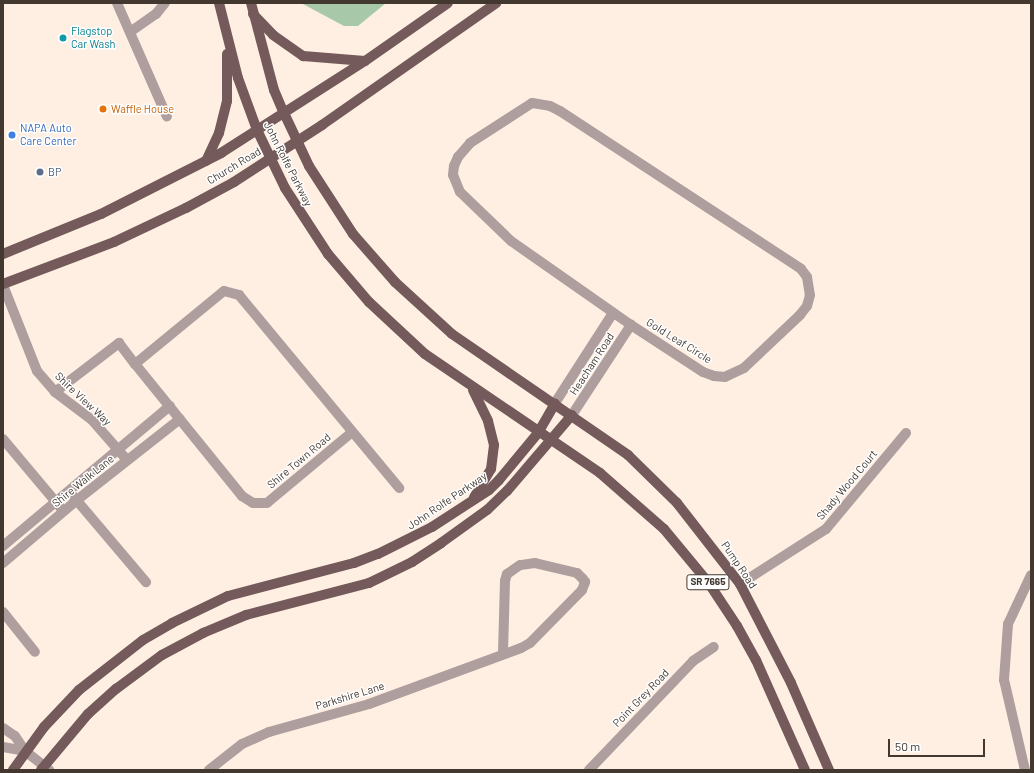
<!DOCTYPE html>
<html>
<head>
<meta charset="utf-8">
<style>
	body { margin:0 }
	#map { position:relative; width:1034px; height:773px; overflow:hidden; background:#ffefe3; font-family:Barlow,sans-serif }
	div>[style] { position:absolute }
	.green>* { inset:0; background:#a7c9a9 }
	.minor>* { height:10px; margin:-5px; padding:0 5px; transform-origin:5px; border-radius:5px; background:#ae9f9e }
	.major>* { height:10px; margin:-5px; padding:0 5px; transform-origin:5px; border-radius:5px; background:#745a5a }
	.dots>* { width:11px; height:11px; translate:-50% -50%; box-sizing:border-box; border:2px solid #fff; border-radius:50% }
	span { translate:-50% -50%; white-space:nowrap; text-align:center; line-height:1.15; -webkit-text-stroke:3px #fff; paint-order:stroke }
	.shield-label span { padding:1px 3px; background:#fff; border:1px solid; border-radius:3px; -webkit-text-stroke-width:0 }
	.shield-label { font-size:10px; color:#423830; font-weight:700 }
	.culture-label { font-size:11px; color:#0d838f }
	.left { translate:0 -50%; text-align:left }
	.food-label { font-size:11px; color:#c56008 }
	.shop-label { font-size:11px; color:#366cbe }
	.street-label { font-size:11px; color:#423830 }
	.service-label { font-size:11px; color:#4e5e75 }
	.frame { position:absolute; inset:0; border:4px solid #423830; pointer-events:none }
	.scale { position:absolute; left:888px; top:739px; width:97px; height:18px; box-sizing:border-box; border:2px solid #423830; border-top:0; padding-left:5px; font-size:12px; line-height:14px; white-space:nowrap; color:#423830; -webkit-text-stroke:3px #fff; paint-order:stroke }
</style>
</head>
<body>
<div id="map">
	<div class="green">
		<div style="clip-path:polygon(301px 3px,386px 3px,358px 26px,344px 26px)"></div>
	</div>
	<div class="minor">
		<div style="left:117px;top:3px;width:124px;rotate:66.3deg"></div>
		<div style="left:130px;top:32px;width:32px;rotate:-35deg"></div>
		<div style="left:156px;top:14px;width:14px;rotate:-51deg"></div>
		<div style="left:532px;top:103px;width:18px;rotate:9deg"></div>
		<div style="left:550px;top:106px;width:11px;rotate:27deg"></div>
		<div style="left:560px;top:111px;width:288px;rotate:33.2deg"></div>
		<div style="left:801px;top:269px;width:10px;rotate:53deg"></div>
		<div style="left:807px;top:277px;width:18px;rotate:81deg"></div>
		<div style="left:810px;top:295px;width:11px;rotate:105deg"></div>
		<div style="left:807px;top:306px;width:11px;rotate:128deg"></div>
		<div style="left:800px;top:315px;width:77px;rotate:136.6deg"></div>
		<div style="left:744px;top:368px;width:21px;rotate:155deg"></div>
		<div style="left:725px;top:377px;width:11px;rotate:-175deg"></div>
		<div style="left:714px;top:376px;width:12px;rotate:-160deg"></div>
		<div style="left:703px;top:372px;width:86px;rotate:-146.9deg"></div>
		<div style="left:631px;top:325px;width:146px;rotate:-145deg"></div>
		<div style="left:511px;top:241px;width:71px;rotate:-136.1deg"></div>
		<div style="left:460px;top:192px;width:18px;rotate:-112deg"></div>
		<div style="left:453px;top:175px;width:9px;rotate:-84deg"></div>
		<div style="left:454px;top:166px;width:10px;rotate:-66deg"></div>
		<div style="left:458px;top:157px;width:18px;rotate:-49deg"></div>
		<div style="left:470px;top:143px;width:74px;rotate:-32.8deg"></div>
		<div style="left:3px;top:285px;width:92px;rotate:68.4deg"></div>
		<div style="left:37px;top:371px;width:28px;rotate:49deg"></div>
		<div style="left:55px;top:392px;width:46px;rotate:37.1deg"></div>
		<div style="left:92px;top:420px;width:53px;rotate:48.8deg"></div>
		<div style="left:55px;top:392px;width:81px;rotate:-37.4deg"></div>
		<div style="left:119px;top:343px;width:26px;rotate:53deg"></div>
		<div style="left:555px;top:403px;width:107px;rotate:-57.2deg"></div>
		<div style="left:572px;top:415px;width:108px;rotate:-56.8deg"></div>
		<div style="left:351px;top:433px;width:109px;rotate:140.2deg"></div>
		<div style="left:267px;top:503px;width:14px;rotate:180deg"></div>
		<div style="left:253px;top:503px;width:13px;rotate:-148deg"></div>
		<div style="left:242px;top:496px;width:170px;rotate:-129deg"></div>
		<div style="left:135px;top:364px;width:115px;rotate:-39.4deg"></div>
		<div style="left:224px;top:291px;width:16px;rotate:15deg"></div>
		<div style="left:239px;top:295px;width:251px;rotate:50.3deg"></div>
		<div style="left:3px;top:439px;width:89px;rotate:50deg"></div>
		<div style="left:73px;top:496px;width:113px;rotate:49.7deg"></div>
		<div style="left:3px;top:546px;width:218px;rotate:-40deg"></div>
		<div style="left:3px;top:563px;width:97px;rotate:-40.4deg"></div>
		<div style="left:77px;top:500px;width:131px;rotate:-38.2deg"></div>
		<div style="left:740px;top:584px;width:102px;rotate:-32.6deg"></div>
		<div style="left:826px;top:529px;width:125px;rotate:-50.2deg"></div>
		<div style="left:3px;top:612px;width:51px;rotate:51.3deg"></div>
		<div style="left:3px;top:728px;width:14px;rotate:34deg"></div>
		<div style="left:15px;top:736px;width:18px;rotate:56deg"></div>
		<div style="left:25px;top:751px;width:31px;rotate:38deg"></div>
		<div style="left:3px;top:747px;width:22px;rotate:10deg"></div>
		<div style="left:209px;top:770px;width:42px;rotate:-38.2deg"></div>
		<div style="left:242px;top:744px;width:30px;rotate:-24deg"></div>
		<div style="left:269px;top:732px;width:104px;rotate:-15.6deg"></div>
		<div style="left:369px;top:704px;width:162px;rotate:-20.2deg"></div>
		<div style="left:521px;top:648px;width:10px;rotate:-29deg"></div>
		<div style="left:530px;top:643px;width:74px;rotate:-45.5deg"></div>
		<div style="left:582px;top:590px;width:9px;rotate:-69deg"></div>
		<div style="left:585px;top:582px;width:4px;rotate:-124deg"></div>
		<div style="left:583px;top:579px;width:8px;rotate:-135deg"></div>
		<div style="left:577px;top:573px;width:43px;rotate:-166.6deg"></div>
		<div style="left:535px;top:563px;width:15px;rotate:172deg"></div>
		<div style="left:520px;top:565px;width:16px;rotate:145deg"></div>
		<div style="left:507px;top:574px;width:7px;rotate:106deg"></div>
		<div style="left:505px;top:581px;width:73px;rotate:91.6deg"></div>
		<div style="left:589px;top:770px;width:151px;rotate:-46.3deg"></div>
		<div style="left:693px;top:661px;width:25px;rotate:-34deg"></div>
		<div style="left:1025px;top:770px;width:92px;rotate:-103.1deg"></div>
		<div style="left:1004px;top:680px;width:56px;rotate:-85.9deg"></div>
		<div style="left:1008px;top:624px;width:54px;rotate:-64.9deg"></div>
	</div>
	<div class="major">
		<div style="left:219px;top:3px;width:77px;rotate:75.8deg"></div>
		<div style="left:238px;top:78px;width:55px;rotate:69.9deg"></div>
		<div style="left:257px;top:130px;width:64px;rotate:64.2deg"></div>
		<div style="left:285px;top:188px;width:79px;rotate:56.9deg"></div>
		<div style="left:328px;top:254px;width:63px;rotate:49.5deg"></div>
		<div style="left:369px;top:302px;width:76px;rotate:42.9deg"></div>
		<div style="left:425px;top:354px;width:212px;rotate:34.2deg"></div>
		<div style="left:600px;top:473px;width:85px;rotate:41.2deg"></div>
		<div style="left:664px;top:529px;width:69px;rotate:50.3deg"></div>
		<div style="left:708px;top:582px;width:53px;rotate:56.6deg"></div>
		<div style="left:737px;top:626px;width:39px;rotate:61deg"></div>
		<div style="left:756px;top:660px;width:120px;rotate:66deg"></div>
		<div style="left:251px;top:3px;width:90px;rotate:75.2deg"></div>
		<div style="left:274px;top:90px;width:25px;rotate:67deg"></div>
		<div style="left:284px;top:113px;width:59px;rotate:64.7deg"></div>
		<div style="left:309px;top:166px;width:81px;rotate:57.1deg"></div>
		<div style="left:353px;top:234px;width:64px;rotate:48.8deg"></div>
		<div style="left:395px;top:282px;width:77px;rotate:42.4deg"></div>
		<div style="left:452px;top:334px;width:214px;rotate:34.5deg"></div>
		<div style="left:628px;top:455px;width:69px;rotate:44.4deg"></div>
		<div style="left:677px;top:503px;width:103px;rotate:52.1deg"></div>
		<div style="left:740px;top:584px;width:111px;rotate:62.7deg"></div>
		<div style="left:791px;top:683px;width:95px;rotate:66.4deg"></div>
		<div style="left:253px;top:14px;width:29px;rotate:46deg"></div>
		<div style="left:273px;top:35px;width:37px;rotate:35deg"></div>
		<div style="left:303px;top:56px;width:62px;rotate:4.6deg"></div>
		<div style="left:206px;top:161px;width:31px;rotate:-65deg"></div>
		<div style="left:219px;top:133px;width:33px;rotate:-76deg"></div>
		<div style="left:227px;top:101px;width:47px;rotate:-90deg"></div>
		<div style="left:3px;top:254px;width:106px;rotate:-22.2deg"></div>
		<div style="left:101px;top:214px;width:135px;rotate:-26.9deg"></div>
		<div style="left:221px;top:153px;width:171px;rotate:-32.6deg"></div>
		<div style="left:365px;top:61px;width:101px;rotate:-34.9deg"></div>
		<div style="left:3px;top:284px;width:119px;rotate:-20.7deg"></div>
		<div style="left:114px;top:242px;width:80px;rotate:-25.3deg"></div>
		<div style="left:186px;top:208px;width:55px;rotate:-28.4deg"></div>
		<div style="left:234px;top:182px;width:105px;rotate:-32.9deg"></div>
		<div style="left:322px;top:125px;width:213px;rotate:-35deg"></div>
		<div style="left:473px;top:390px;width:34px;rotate:64deg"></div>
		<div style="left:488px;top:421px;width:25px;rotate:76deg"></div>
		<div style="left:494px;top:445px;width:24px;rotate:97deg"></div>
		<div style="left:491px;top:469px;width:33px;rotate:121deg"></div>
		<div style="left:13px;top:770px;width:53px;rotate:-54.2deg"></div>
		<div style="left:44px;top:727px;width:51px;rotate:-46.6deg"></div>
		<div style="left:79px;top:690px;width:81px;rotate:-38deg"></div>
		<div style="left:143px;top:640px;width:34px;rotate:-30deg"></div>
		<div style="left:172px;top:623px;width:62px;rotate:-25.7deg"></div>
		<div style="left:228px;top:596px;width:130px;rotate:-14.7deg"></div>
		<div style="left:354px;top:563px;width:26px;rotate:-21deg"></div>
		<div style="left:378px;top:554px;width:60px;rotate:-26.6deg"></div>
		<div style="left:432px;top:527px;width:68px;rotate:-33deg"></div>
		<div style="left:489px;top:490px;width:14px;rotate:-45deg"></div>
		<div style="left:499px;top:480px;width:61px;rotate:-50.3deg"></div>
		<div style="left:538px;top:433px;width:34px;rotate:-60deg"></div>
		<div style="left:41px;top:770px;width:73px;rotate:-50deg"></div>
		<div style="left:88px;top:714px;width:38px;rotate:-42deg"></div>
		<div style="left:116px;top:689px;width:57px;rotate:-36.5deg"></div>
		<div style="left:162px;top:655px;width:47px;rotate:-28.2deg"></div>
		<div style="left:203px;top:633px;width:47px;rotate:-22.7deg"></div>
		<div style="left:246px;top:615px;width:127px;rotate:-14.6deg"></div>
		<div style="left:369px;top:583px;width:48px;rotate:-26deg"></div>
		<div style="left:412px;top:562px;width:35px;rotate:-33deg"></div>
		<div style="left:441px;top:543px;width:57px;rotate:-35.7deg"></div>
		<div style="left:487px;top:510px;width:28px;rotate:-44deg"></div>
		<div style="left:507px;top:491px;width:100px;rotate:-49.5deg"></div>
	</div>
	<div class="dots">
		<div style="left:63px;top:38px;background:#0f9aa8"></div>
		<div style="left:103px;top:109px;background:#e8710a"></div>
		<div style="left:12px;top:135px;background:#3f7fe0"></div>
		<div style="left:40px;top:172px;background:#5c6f8a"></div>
	</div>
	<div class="shield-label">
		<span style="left:708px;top:582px">SR 7665</span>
	</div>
	<div class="culture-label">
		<span class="left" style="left:71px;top:38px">Flagstop<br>Car Wash</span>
	</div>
	<div class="food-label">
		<span class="left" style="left:111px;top:109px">Waffle House</span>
	</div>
	<div class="shop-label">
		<span class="left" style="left:20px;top:135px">NAPA Auto<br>Care Center</span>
	</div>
	<div class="street-label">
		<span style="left:288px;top:164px;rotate:63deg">John Rolfe Parkway</span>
		<span style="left:234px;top:166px;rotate:-31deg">Church Road</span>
		<span style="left:679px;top:341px;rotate:32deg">Gold Leaf Circle</span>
		<span style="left:592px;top:364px;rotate:-57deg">Heacham Road</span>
		<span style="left:83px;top:399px;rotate:43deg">Shire View Way</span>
		<span style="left:299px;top:461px;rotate:-40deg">Shire Town Road</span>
		<span style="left:83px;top:481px;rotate:-39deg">Shire Walk Lane</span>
		<span style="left:847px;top:485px;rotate:-50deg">Shady Wood Court</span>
		<span style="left:447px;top:501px;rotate:-34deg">John Rolfe Parkway</span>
		<span style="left:739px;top:565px;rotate:56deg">Pump Road</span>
		<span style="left:350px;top:696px;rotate:-17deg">Parkshire Lane</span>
		<span style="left:641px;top:698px;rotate:-46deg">Point Grey Road</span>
	</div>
	<div class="service-label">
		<span class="left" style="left:48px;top:172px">BP</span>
	</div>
	<div class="frame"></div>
	<div class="scale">50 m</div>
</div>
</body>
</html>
